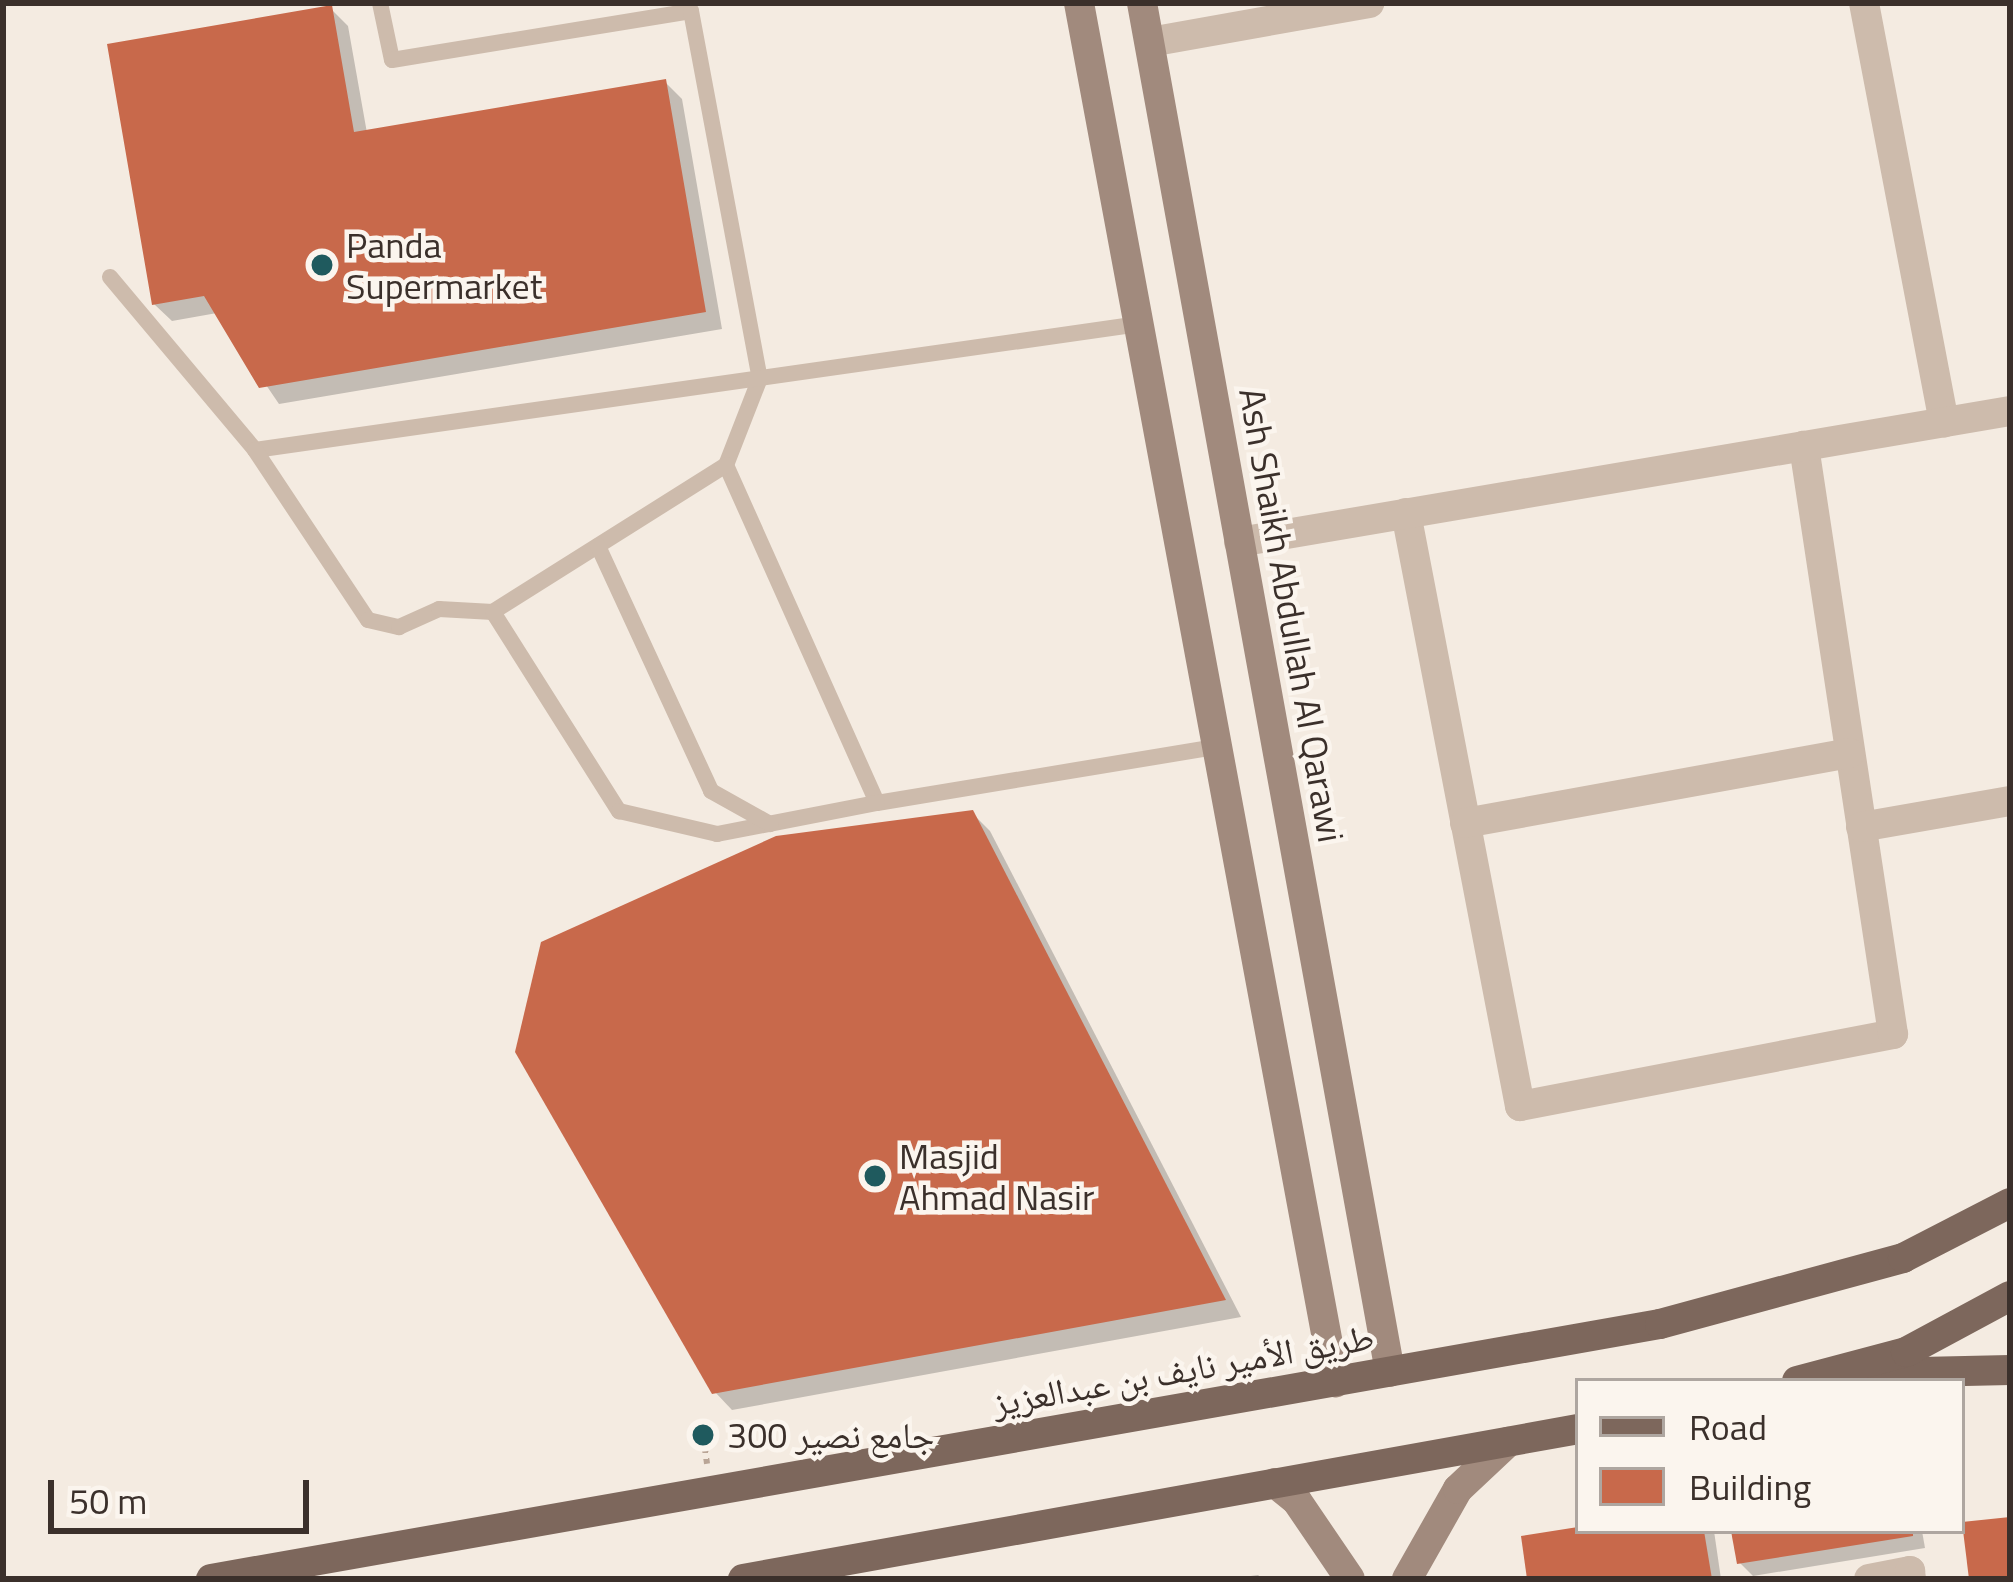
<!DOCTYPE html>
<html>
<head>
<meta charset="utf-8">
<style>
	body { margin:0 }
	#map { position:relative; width:2013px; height:1582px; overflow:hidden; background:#f4ebe1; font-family:"Titillium Web","Noto Naskh Arabic",sans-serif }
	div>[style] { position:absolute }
	.shadow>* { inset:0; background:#0003 }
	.building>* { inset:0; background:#c8694b }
	.path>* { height:6px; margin-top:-3px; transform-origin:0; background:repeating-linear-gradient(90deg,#b9a596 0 6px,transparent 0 12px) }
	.lane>* { height:16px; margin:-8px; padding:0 8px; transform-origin:8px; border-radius:8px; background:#cdbbac }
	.street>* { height:30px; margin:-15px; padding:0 15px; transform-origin:15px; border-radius:15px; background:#cdbbac }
	.secondary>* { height:30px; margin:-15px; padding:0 15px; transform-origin:15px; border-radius:15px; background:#a18a7d }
	.primary>* { height:30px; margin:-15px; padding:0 15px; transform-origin:15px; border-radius:15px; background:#7d675c }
	.dots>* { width:33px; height:33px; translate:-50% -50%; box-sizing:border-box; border:6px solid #fbf5ee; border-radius:50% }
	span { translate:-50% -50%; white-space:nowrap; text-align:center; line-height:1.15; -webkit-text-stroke:9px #fbf5ee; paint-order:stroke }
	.poi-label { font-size:36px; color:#3b302b }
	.left { translate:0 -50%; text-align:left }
	.street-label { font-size:36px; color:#3b302b }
	.frame { position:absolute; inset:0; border:6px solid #3b302b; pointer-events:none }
	.legend { position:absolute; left:1575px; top:1378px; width:390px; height:156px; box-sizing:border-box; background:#fbf5ee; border:3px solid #aea6a0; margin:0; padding:15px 21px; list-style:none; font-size:36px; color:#3b302b }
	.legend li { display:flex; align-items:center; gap:24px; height:60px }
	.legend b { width:60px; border:3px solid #aea6a0 }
	.scale { position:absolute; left:48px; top:1480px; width:261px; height:54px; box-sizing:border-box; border:6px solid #3b302b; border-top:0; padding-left:15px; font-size:36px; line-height:42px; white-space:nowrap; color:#3b302b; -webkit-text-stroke:9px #fbf5ee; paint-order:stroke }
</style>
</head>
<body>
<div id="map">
	<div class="shadow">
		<div style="clip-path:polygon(331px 9px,348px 26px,367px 133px,665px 82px,682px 99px,722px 329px,279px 404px,217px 313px,172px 321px,154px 304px)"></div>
		<div style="clip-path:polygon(972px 813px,990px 831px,1241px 1317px,732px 1410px,715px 1392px)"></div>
		<div style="clip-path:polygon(1578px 1531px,1714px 1531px,1721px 1579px,1530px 1579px)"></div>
		<div style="clip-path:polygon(1734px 1531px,1922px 1531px,1925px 1548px,1753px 1576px,1740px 1563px)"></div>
		<div style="clip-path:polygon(1258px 1575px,1263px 1579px,1228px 1579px)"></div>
	</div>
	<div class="building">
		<div style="clip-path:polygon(332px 5px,354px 132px,666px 79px,706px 312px,259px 388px,204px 296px,152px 305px,107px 44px)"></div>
		<div style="clip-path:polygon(973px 810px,1226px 1300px,712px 1394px,515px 1052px,541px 942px,776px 836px)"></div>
		<div style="clip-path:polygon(2010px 1517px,2010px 1579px,1969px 1579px,1962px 1522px)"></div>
		<div style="clip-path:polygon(1578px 1527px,1704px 1531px,1712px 1579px,1527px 1579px,1521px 1536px)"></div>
		<div style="clip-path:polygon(1731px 1531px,1913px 1531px,1913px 1536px,1737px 1564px)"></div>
	</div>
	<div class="path">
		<div style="left:703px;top:1435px;width:29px;rotate:82deg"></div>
	</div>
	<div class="lane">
		<div style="left:380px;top:3px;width:58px;rotate:78.1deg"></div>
		<div style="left:392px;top:60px;width:303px;rotate:-9.3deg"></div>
		<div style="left:691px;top:11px;width:373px;rotate:79.4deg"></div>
		<div style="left:760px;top:378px;width:93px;rotate:111.3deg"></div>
		<div style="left:726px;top:465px;width:370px;rotate:65.9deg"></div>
		<div style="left:877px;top:803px;width:345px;rotate:-9.4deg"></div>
		<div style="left:110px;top:277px;width:226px;rotate:50deg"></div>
		<div style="left:255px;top:450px;width:893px;rotate:-8.11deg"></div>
		<div style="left:255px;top:450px;width:204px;rotate:56.4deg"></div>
		<div style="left:368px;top:620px;width:32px;rotate:13deg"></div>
		<div style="left:399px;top:627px;width:44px;rotate:-24.2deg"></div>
		<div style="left:439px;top:609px;width:54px;rotate:3.2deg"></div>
		<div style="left:726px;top:465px;width:275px;rotate:147.8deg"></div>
		<div style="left:493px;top:612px;width:236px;rotate:57.7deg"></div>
		<div style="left:619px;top:811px;width:101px;rotate:13.2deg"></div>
		<div style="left:717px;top:834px;width:163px;rotate:-11deg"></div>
		<div style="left:598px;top:546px;width:270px;rotate:65.2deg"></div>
		<div style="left:711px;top:791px;width:68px;rotate:29.2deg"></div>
	</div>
	<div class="street">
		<div style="left:1864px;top:3px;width:427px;rotate:79.2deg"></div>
		<div style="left:1150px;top:42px;width:223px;rotate:-10.1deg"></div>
		<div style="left:1406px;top:513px;width:604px;rotate:79.12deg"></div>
		<div style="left:1520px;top:1106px;width:380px;rotate:-10.9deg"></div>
		<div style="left:1893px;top:1034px;width:595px;rotate:-98.61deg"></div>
		<div style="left:1239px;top:542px;width:782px;rotate:-9.64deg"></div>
		<div style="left:1465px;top:823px;width:391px;rotate:-10.3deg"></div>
		<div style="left:1861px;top:827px;width:151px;rotate:-9.9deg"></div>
		<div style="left:1869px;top:1579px;width:42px;rotate:-11deg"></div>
		<div style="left:1910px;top:1571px;width:8px;rotate:83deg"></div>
	</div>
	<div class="secondary">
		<div style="left:1079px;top:3px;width:1403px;rotate:79.48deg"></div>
		<div style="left:1142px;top:3px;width:1391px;rotate:79.73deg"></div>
		<div style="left:1275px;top:1483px;width:28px;rotate:39deg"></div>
		<div style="left:1297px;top:1501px;width:94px;rotate:55.8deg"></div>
		<div style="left:1407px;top:1579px;width:103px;rotate:-60.5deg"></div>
		<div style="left:1458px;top:1489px;width:69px;rotate:-43.2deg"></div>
	</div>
	<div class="primary">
		<div style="left:1875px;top:1373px;width:135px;rotate:-1.3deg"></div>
		<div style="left:1797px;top:1381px;width:113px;rotate:-14.9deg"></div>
		<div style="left:1906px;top:1352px;width:118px;rotate:-28.3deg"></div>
		<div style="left:211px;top:1579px;width:1471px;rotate:-9.98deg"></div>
		<div style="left:1660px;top:1324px;width:252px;rotate:-15.2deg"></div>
		<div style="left:1903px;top:1258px;width:120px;rotate:-27.2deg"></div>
		<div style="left:743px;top:1579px;width:848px;rotate:-10.18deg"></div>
	</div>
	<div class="dots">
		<div style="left:322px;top:265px;background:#1f5a5e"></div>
		<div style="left:875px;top:1176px;background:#1f5a5e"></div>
		<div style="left:703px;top:1435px;background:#1f5a5e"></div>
	</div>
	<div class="poi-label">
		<span class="left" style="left:346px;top:265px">Panda<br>Supermarket</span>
		<span class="left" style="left:899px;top:1176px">Masjid<br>Ahmad Nasir</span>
		<span class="left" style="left:727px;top:1435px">جامع نصير 300</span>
	</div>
	<div class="street-label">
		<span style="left:1292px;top:615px;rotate:80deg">Ash Shaikh Abdullah Al Qarawi</span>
		<span style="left:1183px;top:1369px;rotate:-10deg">طريق الأمير نايف بن عبدالعزيز</span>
	</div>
	<div class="frame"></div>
	<ul class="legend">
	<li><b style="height:15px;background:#7d675c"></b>Road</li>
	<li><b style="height:33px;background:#c8694b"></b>Building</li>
	</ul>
	<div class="scale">50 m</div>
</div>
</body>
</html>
